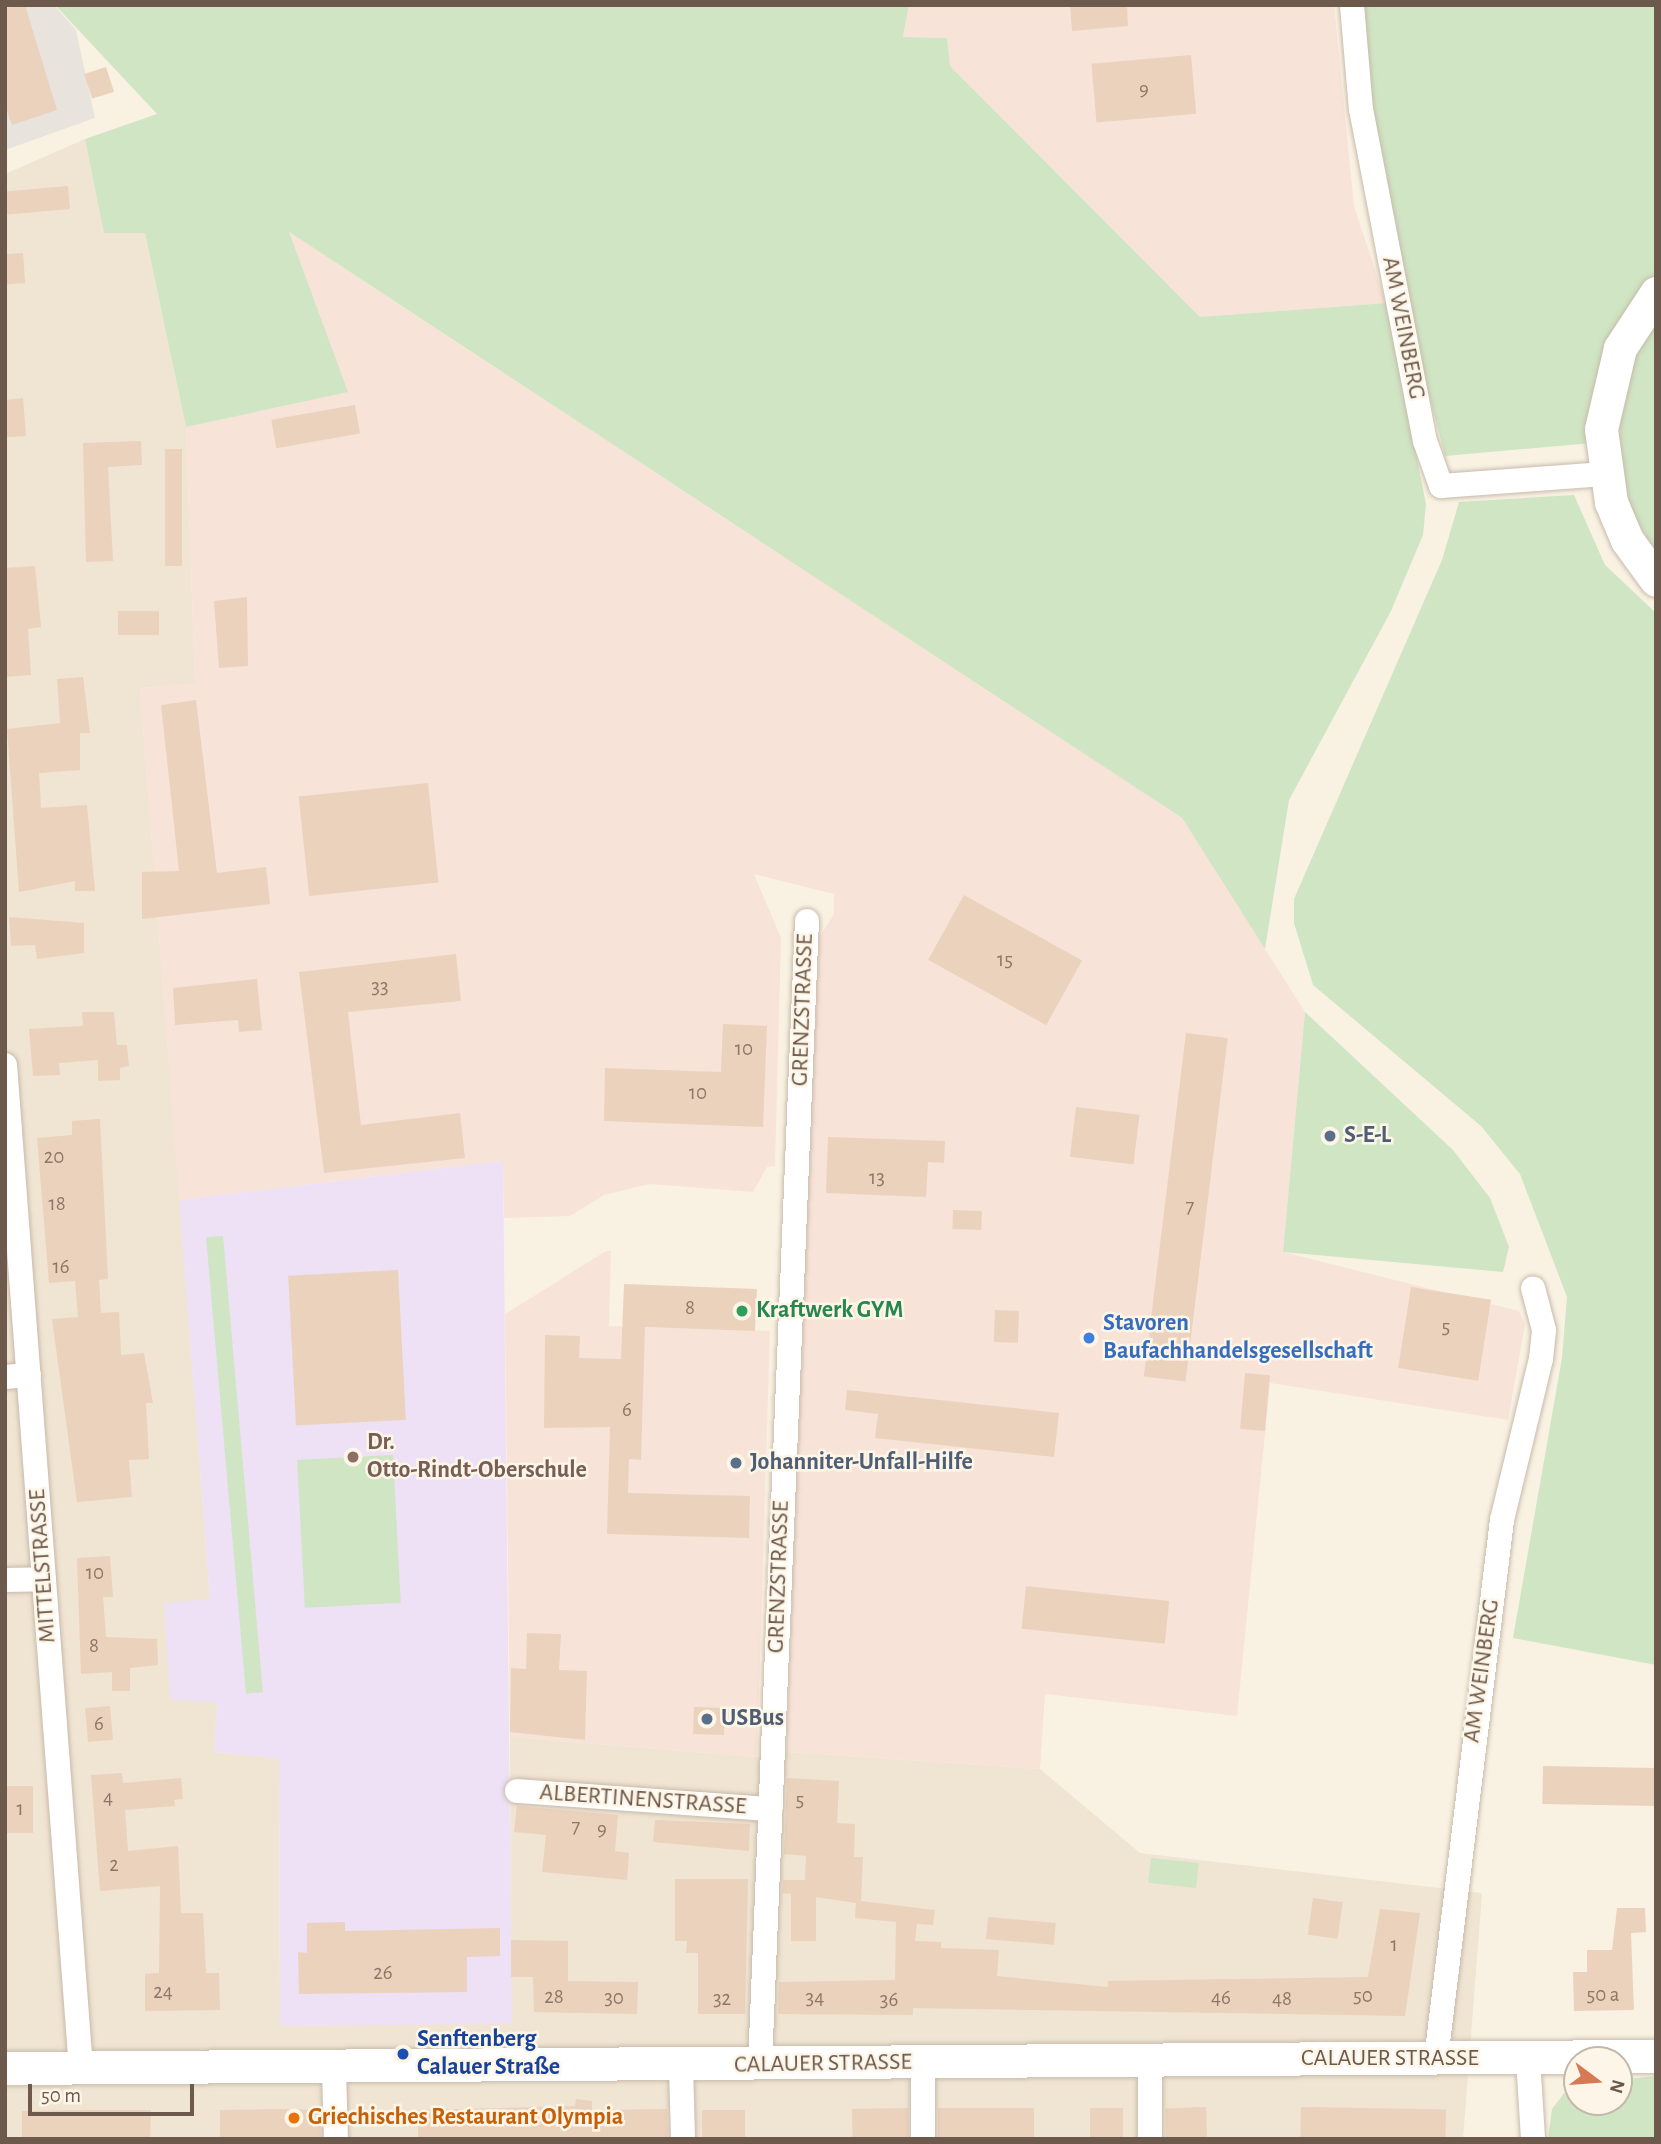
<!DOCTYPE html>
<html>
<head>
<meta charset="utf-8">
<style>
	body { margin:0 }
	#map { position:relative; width:1661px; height:2144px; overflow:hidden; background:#f9f2e3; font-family:"Alegreya Sans",sans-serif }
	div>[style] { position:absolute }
	.residential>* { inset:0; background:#f0e4d2 }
	.commercial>* { inset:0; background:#f8e3d8 }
	.industrial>* { inset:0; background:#e9e3dd }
	.education>* { inset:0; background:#eee0f5 }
	.green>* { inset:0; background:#cfe5c3; transform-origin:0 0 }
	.building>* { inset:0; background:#ebd2bd; transform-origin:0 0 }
	.roads { filter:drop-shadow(0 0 2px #c8baab) drop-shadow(0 0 2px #c8baab) }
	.street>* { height:24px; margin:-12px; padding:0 12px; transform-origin:12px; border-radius:12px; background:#fff }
	.secondary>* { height:33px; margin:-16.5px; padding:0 16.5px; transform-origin:16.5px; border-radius:16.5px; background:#fff }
	.dots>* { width:19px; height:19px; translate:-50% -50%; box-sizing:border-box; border:4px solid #fdf6e8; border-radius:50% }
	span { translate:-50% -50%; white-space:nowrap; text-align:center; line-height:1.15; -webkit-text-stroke:5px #fdf6e8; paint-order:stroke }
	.number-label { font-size:21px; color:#8d7868 }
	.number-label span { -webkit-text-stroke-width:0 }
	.street-label { font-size:24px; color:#6e5a4c }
	.service-label { font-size:24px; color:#4e5e75; font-weight:700 }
	.left { translate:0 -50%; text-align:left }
	.leisure-label { font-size:24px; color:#27864d; font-weight:700 }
	.shop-label { font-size:24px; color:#366cbe; font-weight:700 }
	.education-label { font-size:24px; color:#785e54; font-weight:700 }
	.transit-label { font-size:24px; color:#164399; font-weight:700 }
	.food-label { font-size:24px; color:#c56008; font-weight:700 }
	.frame { position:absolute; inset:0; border:7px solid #6e5a4c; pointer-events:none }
	.north { position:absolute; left:1563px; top:2046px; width:70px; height:70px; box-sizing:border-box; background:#fdf6e8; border:2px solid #c4b8aa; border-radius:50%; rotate:106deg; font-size:19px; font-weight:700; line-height:28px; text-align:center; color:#6e5a4c }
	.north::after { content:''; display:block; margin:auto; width:24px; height:32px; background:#d67955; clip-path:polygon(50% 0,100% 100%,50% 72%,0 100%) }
	.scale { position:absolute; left:28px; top:2084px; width:166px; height:32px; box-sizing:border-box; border:4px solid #6e5a4c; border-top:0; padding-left:9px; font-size:21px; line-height:24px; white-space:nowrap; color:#6e5a4c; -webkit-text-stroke:5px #fdf6e8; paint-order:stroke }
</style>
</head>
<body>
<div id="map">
	<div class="residential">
		<div style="clip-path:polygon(85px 139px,104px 232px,145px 233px,186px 427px,195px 684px,140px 688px,210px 1600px,165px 1603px,217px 1703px,214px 1752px,279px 1759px,280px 2026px,511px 2023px,510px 1737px,757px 1757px,786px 1752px,1040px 1769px,1140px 1853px,1482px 1893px,1463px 2139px,5px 2139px,5px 174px)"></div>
	</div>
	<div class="commercial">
		<div style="clip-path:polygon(909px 5px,1334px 5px,1354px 206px,1386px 303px,1200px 317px,950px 66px,947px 38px,903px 37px)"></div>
		<div style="clip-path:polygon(287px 231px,1182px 818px,1305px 1012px,1283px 1252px,1519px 1311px,1525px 1324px,1508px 1420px,1270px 1383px,1237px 1716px,1045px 1694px,1040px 1769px,786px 1752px,815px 944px,834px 914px,834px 894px,754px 874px,781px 938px,775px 1166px,767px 1167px,753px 1192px,650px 1184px,604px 1195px,570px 1216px,504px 1218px,503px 1161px,179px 1200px,140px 688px,195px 684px,186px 427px,347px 392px)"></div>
		<div style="clip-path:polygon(606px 1251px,611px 1251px,609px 1326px,770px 1331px,757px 1757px,510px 1737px,505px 1314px)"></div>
	</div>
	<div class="industrial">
		<div style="clip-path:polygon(5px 5px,54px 5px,76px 30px,95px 118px,5px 150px)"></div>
	</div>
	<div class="education">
		<div style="clip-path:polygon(503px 1161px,512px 2024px,280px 2026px,279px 1759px,214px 1752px,217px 1703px,170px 1699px,164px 1603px,210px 1599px,179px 1200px)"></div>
	</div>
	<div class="green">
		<div style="clip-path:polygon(55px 5px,909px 5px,903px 37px,947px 38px,950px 66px,1200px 317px,1386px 303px,1426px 504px,1423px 535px,1391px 611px,1289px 800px,1265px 949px,1182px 818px,289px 232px,348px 392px,186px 427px,145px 233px,104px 233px,85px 139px,157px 114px)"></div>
		<div style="clip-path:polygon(1356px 5px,1656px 5px,1656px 554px,1622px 494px,1615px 441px,1445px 456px,1379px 204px)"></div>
		<div style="clip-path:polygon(1574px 495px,1605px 565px,1656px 613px,1656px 1665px,1513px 1638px,1562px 1358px,1567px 1297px,1520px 1174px,1481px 1126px,1313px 985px,1294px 923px,1294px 899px,1442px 560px,1459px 502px)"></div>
		<div style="clip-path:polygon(1305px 1012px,1453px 1150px,1490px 1198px,1509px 1247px,1503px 1272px,1283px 1252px)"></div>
		<div style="left:223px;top:1236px;width:458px;height:17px;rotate:85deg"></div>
		<div style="left:393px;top:1455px;width:148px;height:96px;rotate:87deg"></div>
		<div style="left:1151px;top:1858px;width:48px;height:25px;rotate:6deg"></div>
		<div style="clip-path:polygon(1656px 2076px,1656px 2139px,1548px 2139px,1552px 2109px,1572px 2083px,1577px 2083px,1577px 2102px,1619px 2102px,1619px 2080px)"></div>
	</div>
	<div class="building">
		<div style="clip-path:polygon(25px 5px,57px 110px,12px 125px,5px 104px,5px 8px)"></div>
		<div style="clip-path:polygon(1070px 5px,1127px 5px,1128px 26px,1072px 31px)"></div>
		<div style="left:1191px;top:55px;width:59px;height:100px;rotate:85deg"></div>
		<div style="left:106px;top:67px;width:26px;height:23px;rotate:72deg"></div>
		<div style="left:68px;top:186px;width:23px;height:63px;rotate:85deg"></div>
		<div style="left:23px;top:253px;width:30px;height:18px;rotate:86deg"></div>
		<div style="clip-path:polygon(23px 398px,26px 436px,5px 437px,5px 400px)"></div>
		<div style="left:355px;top:405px;width:29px;height:85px;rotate:80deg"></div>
		<div style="clip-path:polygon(141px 441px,142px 465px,108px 467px,113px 561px,86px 562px,83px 443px)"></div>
		<div style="left:165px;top:449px;width:17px;height:117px"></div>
		<div style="clip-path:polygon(35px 566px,41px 627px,28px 629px,31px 675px,5px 677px,5px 568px)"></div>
		<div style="clip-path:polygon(247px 597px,248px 666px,219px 668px,214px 601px)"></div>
		<div style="left:159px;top:611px;width:24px;height:41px;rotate:90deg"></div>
		<div style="clip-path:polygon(83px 677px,90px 733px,80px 733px,80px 770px,39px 773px,41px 808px,87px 805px,95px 891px,75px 891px,75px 881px,19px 892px,7px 729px,60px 723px,57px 679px)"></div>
		<div style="clip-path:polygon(196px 700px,217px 873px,266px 867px,270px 904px,142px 919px,142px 872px,179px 871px,161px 705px)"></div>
		<div style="left:428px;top:783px;width:100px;height:130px;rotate:84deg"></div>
		<div style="left:964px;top:895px;width:135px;height:74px;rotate:29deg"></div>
		<div style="clip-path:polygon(9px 917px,84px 923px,84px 953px,37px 959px,35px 945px,11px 946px)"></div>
		<div style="clip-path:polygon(456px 954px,461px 1001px,348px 1012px,361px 1125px,460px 1113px,465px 1158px,324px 1173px,299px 972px)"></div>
		<div style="clip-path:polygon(257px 979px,262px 1030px,239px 1032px,238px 1020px,175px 1025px,173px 988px)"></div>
		<div style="clip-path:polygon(82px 1012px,114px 1012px,117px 1045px,127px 1045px,129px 1066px,120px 1068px,120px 1080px,98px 1081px,98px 1060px,59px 1063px,60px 1075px,33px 1076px,29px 1029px,83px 1026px)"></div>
		<div style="clip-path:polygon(723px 1024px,767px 1026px,763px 1127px,604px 1121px,605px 1068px,721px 1072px)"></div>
		<div style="left:1186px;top:1033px;width:42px;height:346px;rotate:7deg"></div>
		<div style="left:1076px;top:1107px;width:64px;height:50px;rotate:7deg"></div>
		<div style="clip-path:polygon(100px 1119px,108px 1279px,99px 1280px,101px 1313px,119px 1312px,121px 1355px,144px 1353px,153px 1403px,146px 1403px,149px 1459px,129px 1460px,132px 1497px,77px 1502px,52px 1319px,78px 1317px,75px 1281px,49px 1283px,37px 1138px,72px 1135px,72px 1121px)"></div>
		<div style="clip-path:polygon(828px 1137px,945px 1141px,944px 1163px,928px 1162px,926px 1197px,826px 1193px)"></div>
		<div style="left:953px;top:1210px;width:29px;height:19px;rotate:2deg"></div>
		<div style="left:398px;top:1270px;width:150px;height:110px;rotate:87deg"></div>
		<div style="clip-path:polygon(624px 1284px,757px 1289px,755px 1331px,645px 1327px,641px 1460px,629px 1459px,628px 1493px,750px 1496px,749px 1538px,607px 1534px,610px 1427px,544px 1428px,545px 1335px,580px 1336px,579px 1358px,621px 1359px)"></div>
		<div style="left:1411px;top:1287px;width:81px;height:82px;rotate:9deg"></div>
		<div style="left:995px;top:1310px;width:24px;height:32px;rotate:2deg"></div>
		<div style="left:1245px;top:1373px;width:25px;height:56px;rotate:5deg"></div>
		<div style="clip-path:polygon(847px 1390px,1059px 1413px,1054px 1457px,875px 1438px,878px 1414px,845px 1410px)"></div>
		<div style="clip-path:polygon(110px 1556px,113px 1597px,103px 1597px,106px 1637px,157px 1639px,158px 1665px,130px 1668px,130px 1691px,112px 1691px,112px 1672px,81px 1674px,77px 1558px)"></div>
		<div style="left:1026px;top:1586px;width:144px;height:43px;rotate:6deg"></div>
		<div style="clip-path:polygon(527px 1633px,561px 1634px,559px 1670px,587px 1671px,585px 1740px,510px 1732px,511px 1668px,526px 1669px)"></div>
		<div style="left:110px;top:1706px;width:34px;height:25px;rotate:85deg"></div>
		<div style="left:694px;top:1707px;width:31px;height:27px;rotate:2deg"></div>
		<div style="left:1543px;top:1766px;width:113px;height:38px;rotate:1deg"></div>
		<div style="clip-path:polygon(122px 1773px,123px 1783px,181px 1778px,183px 1799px,174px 1800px,175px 1806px,125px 1810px,128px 1851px,178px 1846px,181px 1913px,203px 1913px,206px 1973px,219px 1973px,220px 2010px,145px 2011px,145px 1974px,159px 1973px,160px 1886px,100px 1891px,91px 1775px)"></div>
		<div style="clip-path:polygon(787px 1778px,839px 1781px,837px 1823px,855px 1824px,854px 1857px,863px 1857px,861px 1901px,935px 1910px,933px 1925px,917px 1924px,915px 1941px,941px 1942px,941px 1948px,999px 1950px,997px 1976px,1108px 1987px,1108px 1981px,1368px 1977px,1380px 1909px,1420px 1913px,1405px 2016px,913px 2008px,913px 2015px,778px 2014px,779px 1982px,895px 1980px,896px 1922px,855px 1918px,856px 1903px,816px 1897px,816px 1941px,791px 1941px,791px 1894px,782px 1893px,783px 1880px,805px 1880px,806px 1856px,784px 1854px)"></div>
		<div style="left:5px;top:1786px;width:28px;height:47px"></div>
		<div style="clip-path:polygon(517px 1806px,618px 1815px,615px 1851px,629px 1853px,627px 1880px,542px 1872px,546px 1835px,514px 1832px)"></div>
		<div style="clip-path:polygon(655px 1820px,750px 1824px,749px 1851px,653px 1842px)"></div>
		<div style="clip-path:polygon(675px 1879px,748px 1879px,745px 2014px,698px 2014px,698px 1953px,686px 1953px,687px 1941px,675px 1941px)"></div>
		<div style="left:1313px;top:1898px;width:30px;height:37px;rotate:8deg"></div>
		<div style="clip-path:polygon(1617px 1908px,1645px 1908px,1646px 1932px,1631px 1933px,1634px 2010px,1574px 2011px,1573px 1972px,1587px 1972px,1587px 1950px,1612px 1950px)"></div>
		<div style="left:988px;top:1917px;width:68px;height:22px;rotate:5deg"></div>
		<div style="clip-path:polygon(345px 1922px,345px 1931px,500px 1928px,500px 1956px,467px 1957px,467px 1992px,299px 1994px,298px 1952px,307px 1953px,307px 1923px)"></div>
		<div style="clip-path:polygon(511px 1940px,568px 1941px,568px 1981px,638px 1982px,637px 2014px,534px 2012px,533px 1977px,511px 1977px)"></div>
		<div style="clip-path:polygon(576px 2099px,592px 2101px,592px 2110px,667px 2109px,668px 2138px,418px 2139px,418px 2110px,575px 2106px)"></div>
		<div style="left:1206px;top:2107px;width:32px;height:41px;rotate:88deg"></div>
		<div style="left:1301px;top:2107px;width:145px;height:32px;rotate:1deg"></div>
		<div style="left:1034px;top:2108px;width:31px;height:96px;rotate:90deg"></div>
		<div style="left:1090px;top:2108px;width:33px;height:31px"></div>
		<div style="clip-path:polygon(278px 2109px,320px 2110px,321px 2139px,220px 2137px,220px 2110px)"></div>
		<div style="left:852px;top:2109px;width:56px;height:30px;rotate:-1deg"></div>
		<div style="clip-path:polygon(82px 2110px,151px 2110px,150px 2139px,22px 2139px,22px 2111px)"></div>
		<div style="left:745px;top:2110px;width:29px;height:43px;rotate:90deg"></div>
	</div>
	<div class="roads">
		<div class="street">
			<div style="left:1352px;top:5px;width:104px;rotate:85.1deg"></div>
			<div style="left:1361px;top:109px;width:338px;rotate:79.1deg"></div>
			<div style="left:1425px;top:441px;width:48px;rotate:70.4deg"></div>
			<div style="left:1441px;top:486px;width:164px;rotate:-4.2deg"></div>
			<div style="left:5px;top:1065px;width:1006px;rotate:85.67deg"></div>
			<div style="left:5px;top:1377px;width:24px;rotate:-5deg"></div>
			<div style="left:5px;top:1580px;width:39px;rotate:-1deg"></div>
			<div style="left:517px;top:1791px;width:254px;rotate:4.1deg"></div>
			<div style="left:1436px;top:2059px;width:543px;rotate:-83.02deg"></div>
			<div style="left:1502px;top:1520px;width:166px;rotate:-76.4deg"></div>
			<div style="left:1541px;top:1359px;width:29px;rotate:-84deg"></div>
			<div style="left:1544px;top:1330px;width:43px;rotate:-104.7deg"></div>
			<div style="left:1528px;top:2059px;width:80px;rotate:86.4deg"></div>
			<div style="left:1150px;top:2061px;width:78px;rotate:90deg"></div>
			<div style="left:923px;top:2062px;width:77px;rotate:90deg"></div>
			<div style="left:760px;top:2065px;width:1145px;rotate:-87.65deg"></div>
			<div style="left:681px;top:2066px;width:73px;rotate:88.4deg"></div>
			<div style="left:334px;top:2069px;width:70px;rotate:88.4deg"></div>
		</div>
		<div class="secondary">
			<div style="left:1656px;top:293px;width:66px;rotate:123.2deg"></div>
			<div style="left:1620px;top:348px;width:83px;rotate:103.2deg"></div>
			<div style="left:1601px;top:429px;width:74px;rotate:82.2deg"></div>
			<div style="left:1611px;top:502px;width:41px;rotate:67.2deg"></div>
			<div style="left:1627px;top:540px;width:49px;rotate:54.1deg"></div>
			<div style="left:5px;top:2068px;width:1651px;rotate:-0.42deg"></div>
		</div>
	</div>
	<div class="dots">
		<div style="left:1330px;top:1136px;background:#5c6f8a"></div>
		<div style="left:742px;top:1311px;background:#2e9e5b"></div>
		<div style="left:1089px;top:1338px;background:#3f7fe0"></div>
		<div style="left:353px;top:1457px;background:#8d6e63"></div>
		<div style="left:736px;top:1463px;background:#5c6f8a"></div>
		<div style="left:707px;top:1719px;background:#5c6f8a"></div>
		<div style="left:403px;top:2054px;background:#1a4fb4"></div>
		<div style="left:294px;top:2118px;background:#e8710a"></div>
	</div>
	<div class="number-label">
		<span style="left:1144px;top:89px">9</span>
		<span style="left:1005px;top:960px">15</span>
		<span style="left:380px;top:987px">33</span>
		<span style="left:744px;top:1049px">10</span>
		<span style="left:698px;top:1093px">10</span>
		<span style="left:54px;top:1157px">20</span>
		<span style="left:877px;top:1178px">13</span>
		<span style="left:57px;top:1204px">18</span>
		<span style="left:1190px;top:1207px">7</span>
		<span style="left:61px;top:1267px">16</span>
		<span style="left:690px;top:1308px">8</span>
		<span style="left:1446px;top:1327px">5</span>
		<span style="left:627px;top:1410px">6</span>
		<span style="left:95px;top:1573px">10</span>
		<span style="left:94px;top:1646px">8</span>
		<span style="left:99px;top:1724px">6</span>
		<span style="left:108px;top:1798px">4</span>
		<span style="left:800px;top:1800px">5</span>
		<span style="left:20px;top:1809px">1</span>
		<span style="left:576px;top:1827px">7</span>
		<span style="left:602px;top:1829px">9</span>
		<span style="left:114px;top:1865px">2</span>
		<span style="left:1394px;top:1945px">1</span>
		<span style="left:383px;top:1973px">26</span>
		<span style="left:163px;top:1992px">24</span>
		<span style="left:1603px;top:1995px">50 a</span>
		<span style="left:1363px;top:1996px">50</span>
		<span style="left:554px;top:1997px">28</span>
		<span style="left:614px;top:1998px">30</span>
		<span style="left:815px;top:1998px">34</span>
		<span style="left:1221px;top:1998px">46</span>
		<span style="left:722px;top:1999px">32</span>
		<span style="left:1282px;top:1999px">48</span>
		<span style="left:889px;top:2000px">36</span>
	</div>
	<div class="street-label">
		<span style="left:1403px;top:328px;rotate:79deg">AM WEINBERG</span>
		<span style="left:803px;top:1010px;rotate:-88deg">GRENZSTRASSE</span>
		<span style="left:43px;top:1566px;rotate:-94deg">MITTELSTRASSE</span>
		<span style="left:779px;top:1577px;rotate:-88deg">GRENZSTRASSE</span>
		<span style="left:1482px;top:1671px;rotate:-82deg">AM WEINBERG</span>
		<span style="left:643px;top:1800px;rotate:4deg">ALBERTINENSTRASSE</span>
		<span style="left:1390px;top:2059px">CALAUER STRASSE</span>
		<span style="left:823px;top:2064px;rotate:-1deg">CALAUER STRASSE</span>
	</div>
	<div class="service-label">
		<span class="left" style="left:1344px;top:1136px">S-E-L</span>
		<span class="left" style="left:750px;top:1463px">Johanniter-Unfall-Hilfe</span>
		<span class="left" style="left:721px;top:1719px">USBus</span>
	</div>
	<div class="leisure-label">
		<span class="left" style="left:756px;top:1311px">Kraftwerk GYM</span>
	</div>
	<div class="shop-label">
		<span class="left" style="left:1103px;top:1338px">Stavoren<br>Baufachhandelsgesellschaft</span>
	</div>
	<div class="education-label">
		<span class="left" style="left:367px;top:1457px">Dr.<br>Otto-Rindt-Oberschule</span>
	</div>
	<div class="transit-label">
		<span class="left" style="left:417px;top:2054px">Senftenberg<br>Calauer Straße</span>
	</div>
	<div class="food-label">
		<span class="left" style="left:308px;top:2118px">Griechisches Restaurant Olympia</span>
	</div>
	<div class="frame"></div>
	<div class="north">N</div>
	<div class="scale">50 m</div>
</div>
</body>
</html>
